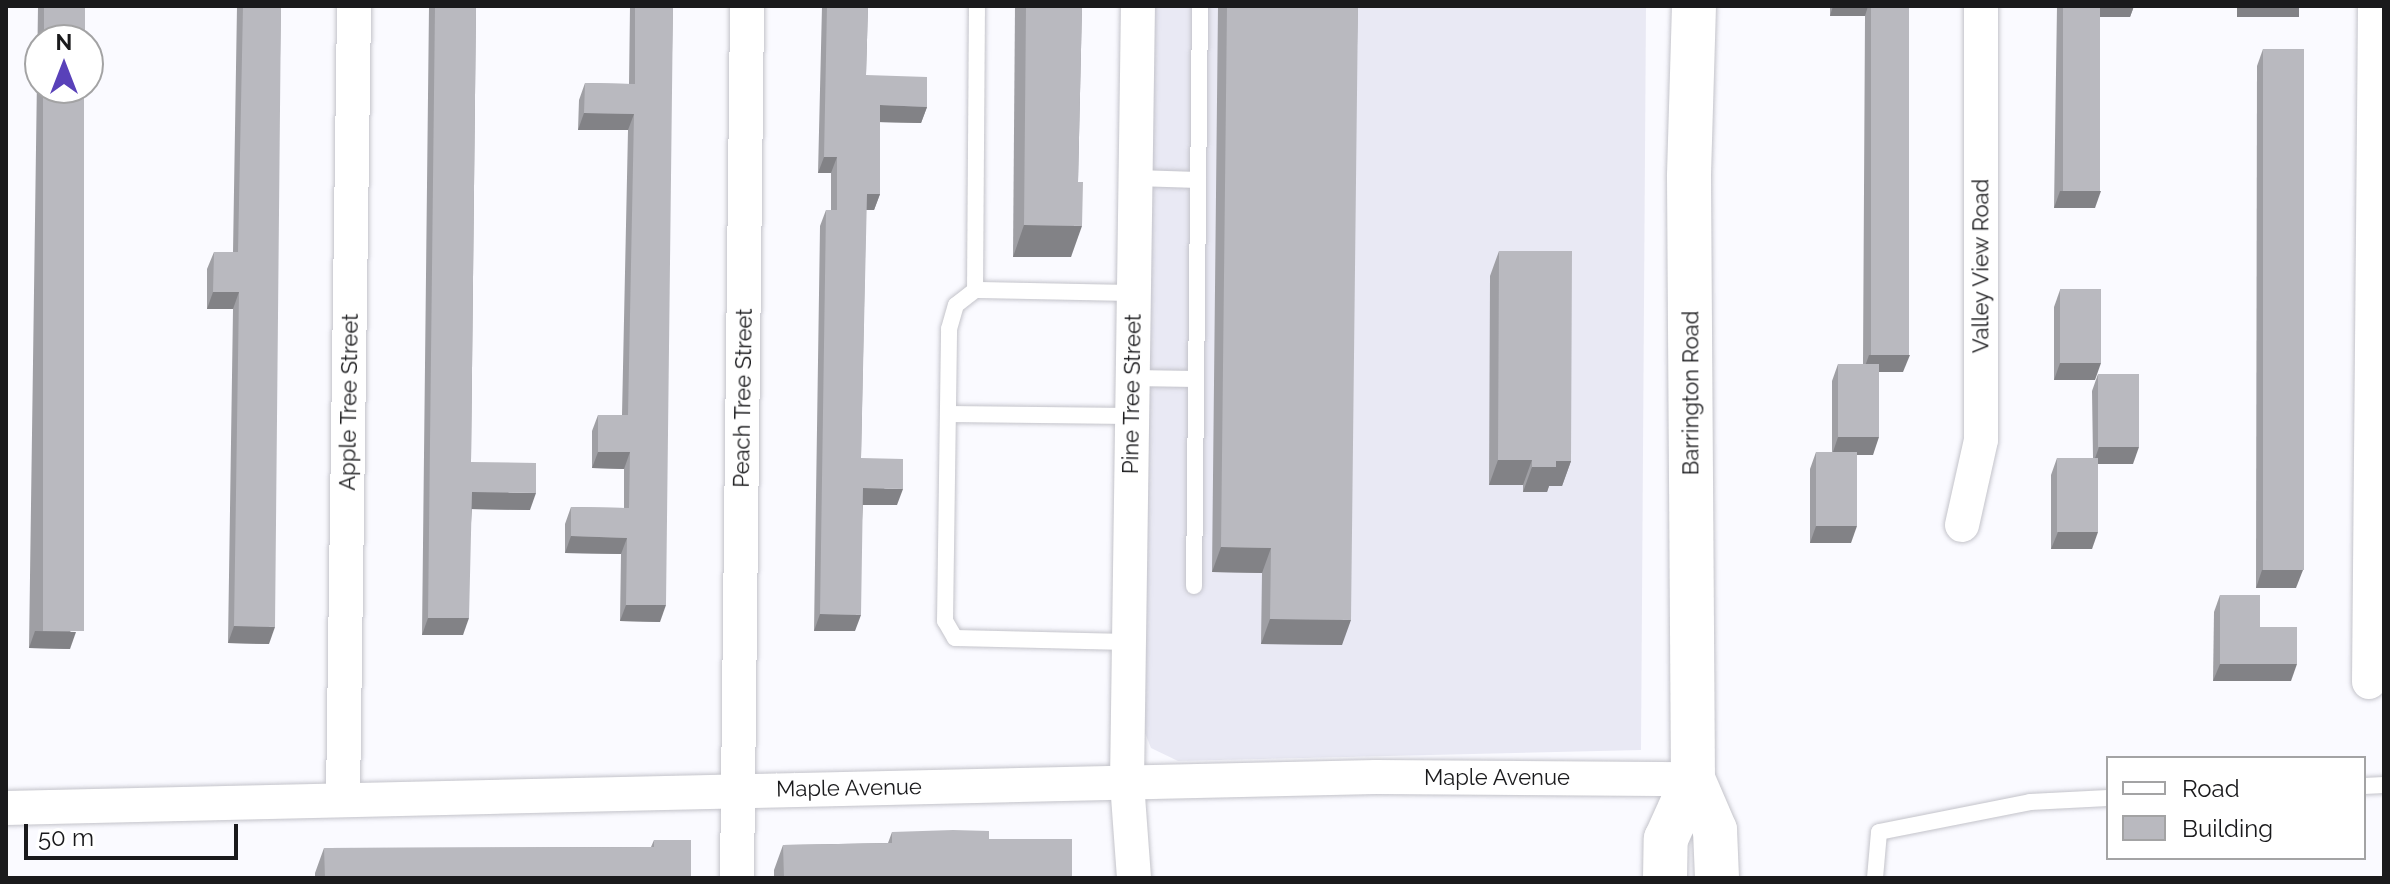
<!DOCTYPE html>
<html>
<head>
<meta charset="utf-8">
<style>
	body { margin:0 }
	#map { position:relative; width:2390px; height:884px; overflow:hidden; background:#fafaff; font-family:Raleway,sans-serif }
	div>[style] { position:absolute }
	.built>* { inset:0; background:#e9e9f4 }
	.roads { filter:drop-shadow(0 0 2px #c3c3ca) drop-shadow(0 0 2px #c3c3ca) }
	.service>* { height:16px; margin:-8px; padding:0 8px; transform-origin:8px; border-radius:8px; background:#fff }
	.minor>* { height:34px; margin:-17px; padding:0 17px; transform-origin:17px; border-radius:17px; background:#fff }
	.secondary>* { height:44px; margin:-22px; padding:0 22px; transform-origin:22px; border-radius:22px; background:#fff }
	.wall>* { inset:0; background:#9f9fa4 }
	.shaded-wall>* { inset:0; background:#828286; transform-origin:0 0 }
	.building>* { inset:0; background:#b9b9bf; transform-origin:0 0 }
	span { translate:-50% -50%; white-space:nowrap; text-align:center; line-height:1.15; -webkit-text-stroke:6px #fff; paint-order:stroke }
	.street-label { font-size:22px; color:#1a1a1c }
	.frame { position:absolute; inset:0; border:8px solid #1a1a1c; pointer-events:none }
	.legend { position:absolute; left:2106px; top:756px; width:260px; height:104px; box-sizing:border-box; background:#fff; border:2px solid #a3a3a4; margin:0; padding:10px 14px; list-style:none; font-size:24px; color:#1a1a1c }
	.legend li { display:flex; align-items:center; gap:16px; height:40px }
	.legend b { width:40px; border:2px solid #a3a3a4 }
	.north { position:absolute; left:24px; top:24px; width:80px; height:80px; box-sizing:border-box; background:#fff; border:2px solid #a3a3a4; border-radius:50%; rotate:0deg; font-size:22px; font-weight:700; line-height:32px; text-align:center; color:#1a1a1c }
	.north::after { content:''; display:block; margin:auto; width:28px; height:36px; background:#5941b9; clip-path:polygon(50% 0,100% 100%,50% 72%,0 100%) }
	.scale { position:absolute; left:24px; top:824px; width:214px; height:36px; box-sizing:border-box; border:4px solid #1a1a1c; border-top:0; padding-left:10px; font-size:24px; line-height:28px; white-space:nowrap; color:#1a1a1c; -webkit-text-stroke:6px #fff; paint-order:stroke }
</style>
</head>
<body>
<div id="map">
	<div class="built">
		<div style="clip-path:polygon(1154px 6px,1646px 6px,1641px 750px,1178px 761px,1151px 748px,1145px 733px)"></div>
	</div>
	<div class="roads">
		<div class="service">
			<div style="left:1136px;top:178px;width:62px;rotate:1.8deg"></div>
			<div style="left:975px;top:290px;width:284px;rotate:-89.6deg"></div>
			<div style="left:1132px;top:378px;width:64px;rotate:0.9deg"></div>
			<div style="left:948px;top:414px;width:182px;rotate:0.6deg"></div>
			<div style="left:1194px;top:586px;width:580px;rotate:-89.41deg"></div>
			<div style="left:1128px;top:642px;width:173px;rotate:-178.7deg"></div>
			<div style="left:955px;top:638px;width:20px;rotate:-120deg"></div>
			<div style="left:945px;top:621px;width:292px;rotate:-89.2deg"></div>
			<div style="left:949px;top:329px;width:25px;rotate:-74deg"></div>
			<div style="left:956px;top:305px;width:24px;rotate:-38deg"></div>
			<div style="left:975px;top:290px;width:160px;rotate:1.1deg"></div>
			<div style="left:2364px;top:786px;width:20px;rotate:-3deg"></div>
			<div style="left:1875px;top:878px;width:46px;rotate:-85deg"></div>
			<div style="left:1879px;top:832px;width:154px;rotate:-11.2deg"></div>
			<div style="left:2030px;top:802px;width:78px;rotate:-2.9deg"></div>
		</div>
		<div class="minor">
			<div style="left:1962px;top:525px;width:87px;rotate:-77.4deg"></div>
			<div style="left:1981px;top:440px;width:434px;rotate:-90deg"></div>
			<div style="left:2369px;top:682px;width:676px;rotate:-89.49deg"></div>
			<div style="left:343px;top:797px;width:791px;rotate:-89.2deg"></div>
			<div style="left:6px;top:808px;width:1370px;rotate:-1.3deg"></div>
			<div style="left:1376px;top:777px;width:317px;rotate:0.4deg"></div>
			<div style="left:737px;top:878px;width:872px;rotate:-89.34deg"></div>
			<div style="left:1134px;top:878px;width:96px;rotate:-94.2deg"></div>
			<div style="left:1127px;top:782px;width:776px;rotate:-89.19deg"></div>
		</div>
		<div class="secondary">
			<div style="left:1694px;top:6px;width:171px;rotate:91.7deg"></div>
			<div style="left:1689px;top:177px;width:602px;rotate:89.62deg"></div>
			<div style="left:1693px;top:779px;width:56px;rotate:66.7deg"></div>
			<div style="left:1715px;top:830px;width:48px;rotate:87.6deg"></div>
			<div style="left:1665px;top:878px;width:39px;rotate:-89deg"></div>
			<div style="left:1666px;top:839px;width:66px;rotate:-65.8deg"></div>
		</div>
	</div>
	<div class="wall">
		<div style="clip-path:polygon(38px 6px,85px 6px,85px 40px,40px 40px,40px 88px,84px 88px,70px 649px,29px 648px)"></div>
		<div style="clip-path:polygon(237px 6px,281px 6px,269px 644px,228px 643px,233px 309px,207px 309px,207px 269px,214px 252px,233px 252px)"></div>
		<div style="clip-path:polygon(429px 6px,476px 6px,471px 462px,530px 510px,472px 509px,463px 635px,422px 635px)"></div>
		<div style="clip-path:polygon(630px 6px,673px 6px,660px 622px,620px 621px,621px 554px,565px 553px,565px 524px,571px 507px,624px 508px,624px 469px,592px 468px,592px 431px,598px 415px,622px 415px,628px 130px,578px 130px,579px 100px,585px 83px,629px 84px)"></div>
		<div style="clip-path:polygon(822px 6px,868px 6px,866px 75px,927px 107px,921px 123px,880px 122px,880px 194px,874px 210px,866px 210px,861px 458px,897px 505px,863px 505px,855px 631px,814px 631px,820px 226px,826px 210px,831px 210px,831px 173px,818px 173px)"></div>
		<div style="clip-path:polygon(1015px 6px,1082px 6px,1078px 182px,1071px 257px,1013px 257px)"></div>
		<div style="clip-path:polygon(1218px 6px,1358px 6px,1342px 645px,1261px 644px,1262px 573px,1212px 572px)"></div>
		<div style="clip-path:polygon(1830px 6px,1909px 6px,1903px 372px,1879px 372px,1873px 455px,1857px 455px,1851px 543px,1810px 543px,1810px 469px,1816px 452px,1832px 452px,1832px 381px,1838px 364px,1863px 364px,1865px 16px,1830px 16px)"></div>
		<div style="clip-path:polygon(2057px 6px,2134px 6px,2130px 17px,2100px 17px,2095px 208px,2054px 208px)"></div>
		<div style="clip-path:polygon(2263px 49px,2296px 588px,2256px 588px,2257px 66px)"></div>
		<div style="clip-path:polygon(1499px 251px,1571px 461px,1562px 486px,1549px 486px,1547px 492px,1523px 492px,1523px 485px,1489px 485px,1490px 276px)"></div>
		<div style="clip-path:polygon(2060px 290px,2095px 380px,2054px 380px,2054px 307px)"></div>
		<div style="clip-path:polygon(2098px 374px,2133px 464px,2098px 464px,2092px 549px,2051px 549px,2051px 475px,2057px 458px,2093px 458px,2092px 391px)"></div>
		<div style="clip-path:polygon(2220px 595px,2291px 681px,2213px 681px,2214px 612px)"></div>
		<div style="clip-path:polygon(892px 832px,989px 839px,1072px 878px,774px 878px,774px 870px,783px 845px,888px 843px)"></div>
		<div style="clip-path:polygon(654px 840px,691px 878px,315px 878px,315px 873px,324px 848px,651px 847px)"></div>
	</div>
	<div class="shaded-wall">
		<div style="clip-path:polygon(1833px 6px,1868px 6px,1865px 16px,1830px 16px)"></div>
		<div style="clip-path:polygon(2098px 6px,2134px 6px,2130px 17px,2094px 17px)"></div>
		<div style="left:2237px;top:6px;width:62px;height:11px"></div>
		<div style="clip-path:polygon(880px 105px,927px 107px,921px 123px,874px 122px)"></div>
		<div style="clip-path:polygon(584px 113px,634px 114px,628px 130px,578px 130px)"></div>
		<div style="clip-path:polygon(824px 157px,837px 157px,831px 173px,818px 173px)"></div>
		<div style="clip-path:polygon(2060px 191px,2101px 191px,2095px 208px,2054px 208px)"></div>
		<div style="clip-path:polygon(867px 194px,880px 194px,874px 210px,861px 210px)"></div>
		<div style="clip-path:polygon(1024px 225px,1082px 226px,1071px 257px,1013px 257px)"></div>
		<div style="clip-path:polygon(213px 292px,239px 292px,233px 309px,207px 309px)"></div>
		<div style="clip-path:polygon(1869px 355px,1910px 355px,1903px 372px,1863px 372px)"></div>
		<div style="clip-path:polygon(2060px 363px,2101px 363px,2095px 380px,2054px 380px)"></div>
		<div style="clip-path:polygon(1838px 437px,1879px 437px,1873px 455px,1832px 455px)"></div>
		<div style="clip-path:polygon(2099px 447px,2139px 447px,2133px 464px,2093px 464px)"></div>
		<div style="clip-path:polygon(598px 452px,630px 452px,624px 469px,592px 468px)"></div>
		<div style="clip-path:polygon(1498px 460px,1532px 460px,1523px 485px,1489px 485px)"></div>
		<div style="clip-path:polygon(1556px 461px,1571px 461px,1562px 486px,1549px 486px,1547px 492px,1523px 492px,1532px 467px)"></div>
		<div style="clip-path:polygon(863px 488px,903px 489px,897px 505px,857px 505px)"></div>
		<div style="clip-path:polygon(472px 492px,536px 493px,530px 510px,466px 509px)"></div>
		<div style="clip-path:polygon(1816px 526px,1857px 526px,1851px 543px,1810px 543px)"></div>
		<div style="clip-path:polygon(2058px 532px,2098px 532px,2092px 549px,2051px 549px)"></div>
		<div style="clip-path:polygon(571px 536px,627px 538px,621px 554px,565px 553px)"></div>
		<div style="clip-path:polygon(1221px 547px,1271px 548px,1262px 573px,1212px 572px)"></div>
		<div style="clip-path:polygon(2262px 570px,2303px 570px,2296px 588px,2256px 588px)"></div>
		<div style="clip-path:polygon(626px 605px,666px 605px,660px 622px,620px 621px)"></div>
		<div style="clip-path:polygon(820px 614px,861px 615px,855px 631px,814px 631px)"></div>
		<div style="clip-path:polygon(428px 618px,469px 618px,463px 635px,422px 635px)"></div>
		<div style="clip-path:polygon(1270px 619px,1351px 620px,1342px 645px,1261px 644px)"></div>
		<div style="clip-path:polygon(234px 626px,275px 627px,269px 644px,228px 643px)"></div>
		<div style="clip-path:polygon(35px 631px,76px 632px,70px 649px,29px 648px)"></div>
		<div style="clip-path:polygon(2220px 664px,2297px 664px,2291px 681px,2213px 681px)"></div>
	</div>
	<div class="building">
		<div style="left:44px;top:6px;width:41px;height:34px"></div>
		<div style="clip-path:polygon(243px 6px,281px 6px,275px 627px,234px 626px,239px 292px,213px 292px,214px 252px,238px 252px)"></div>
		<div style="clip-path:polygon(435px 6px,476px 6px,471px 462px,536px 463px,536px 493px,472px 492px,469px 618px,428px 618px)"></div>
		<div style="clip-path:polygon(635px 6px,673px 6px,666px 605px,626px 605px,627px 538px,571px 536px,571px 507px,629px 508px,630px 452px,598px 452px,598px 415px,628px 415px,634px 114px,584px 113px,585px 83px,635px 84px)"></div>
		<div style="clip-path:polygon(827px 6px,868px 6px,866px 75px,927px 77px,927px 107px,880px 105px,880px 194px,867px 194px,861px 458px,903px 459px,903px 489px,863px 488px,861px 615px,820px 614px,826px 210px,837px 210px,837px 157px,824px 157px)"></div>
		<div style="clip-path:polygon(1026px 6px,1082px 6px,1078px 182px,1083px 182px,1082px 226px,1024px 225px)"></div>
		<div style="clip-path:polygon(1227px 6px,1358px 6px,1351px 620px,1270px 619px,1271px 548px,1221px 547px)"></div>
		<div style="left:1871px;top:6px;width:38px;height:349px"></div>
		<div style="left:2063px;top:6px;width:37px;height:185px"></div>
		<div style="left:2263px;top:49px;width:41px;height:521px"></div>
		<div style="left:43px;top:88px;width:41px;height:543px"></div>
		<div style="clip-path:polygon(1499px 251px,1572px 251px,1571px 461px,1556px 461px,1556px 467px,1532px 467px,1532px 460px,1498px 460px)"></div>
		<div style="left:2101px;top:289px;width:74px;height:41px;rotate:90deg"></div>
		<div style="left:1838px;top:364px;width:41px;height:73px"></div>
		<div style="left:2098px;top:374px;width:41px;height:73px"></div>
		<div style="left:1816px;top:452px;width:41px;height:74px"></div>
		<div style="left:2057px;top:458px;width:41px;height:74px"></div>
		<div style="clip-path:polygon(2220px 595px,2260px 595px,2260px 627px,2297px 627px,2297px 664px,2220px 664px)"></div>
		<div style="clip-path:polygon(953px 830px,989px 831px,989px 839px,1072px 839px,1072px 878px,784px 878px,783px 845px,892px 843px,892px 832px)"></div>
		<div style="clip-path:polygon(654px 840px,691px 840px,691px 878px,325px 878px,324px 848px,654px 847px)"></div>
	</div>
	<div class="street-label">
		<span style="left:1981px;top:266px;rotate:-90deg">Valley View Road</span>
		<span style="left:1691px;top:393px;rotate:-90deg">Barrington Road</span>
		<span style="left:1132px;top:394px;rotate:-89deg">Pine Tree Street</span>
		<span style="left:743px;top:398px;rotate:-89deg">Peach Tree Street</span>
		<span style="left:349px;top:402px;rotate:-89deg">Apple Tree Street</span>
		<span style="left:1497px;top:778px">Maple Avenue</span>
		<span style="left:849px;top:788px;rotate:-1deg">Maple Avenue</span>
	</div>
	<div class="frame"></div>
	<ul class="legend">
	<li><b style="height:10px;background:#fff"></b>Road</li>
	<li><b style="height:22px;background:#b9b9bf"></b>Building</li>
	</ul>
	<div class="north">N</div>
	<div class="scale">50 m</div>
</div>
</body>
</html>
